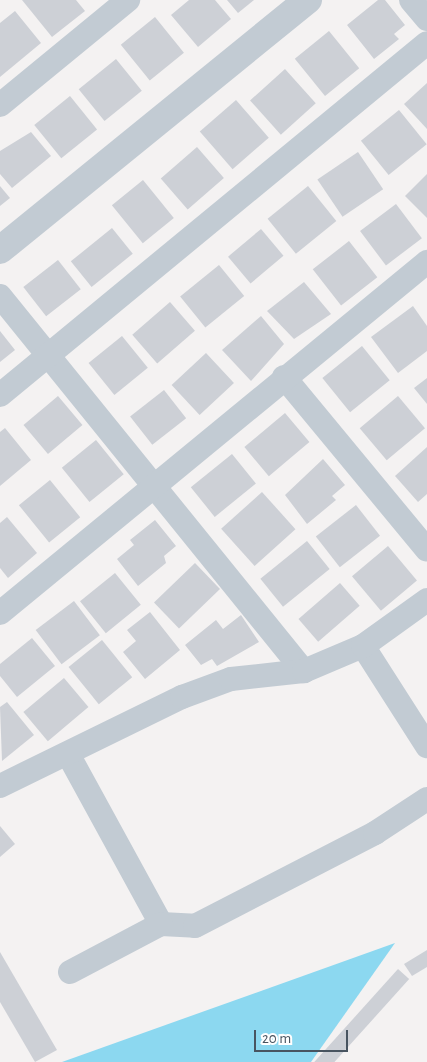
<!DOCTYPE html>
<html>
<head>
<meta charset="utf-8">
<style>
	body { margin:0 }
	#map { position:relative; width:427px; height:1062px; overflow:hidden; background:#f4f2f2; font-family:"Alegreya Sans",sans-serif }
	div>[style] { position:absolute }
	.water>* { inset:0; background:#8cd8f0 }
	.building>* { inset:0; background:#cdd0d6; transform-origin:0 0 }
	.minor>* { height:24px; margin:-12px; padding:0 12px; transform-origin:12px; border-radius:12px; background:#c2cbd3 }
	.tertiary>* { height:28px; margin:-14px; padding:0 14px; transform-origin:14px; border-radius:14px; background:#c2cbd3 }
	span { translate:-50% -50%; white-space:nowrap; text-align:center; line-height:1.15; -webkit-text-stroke:4.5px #fff; paint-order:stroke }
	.scale { position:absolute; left:254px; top:1030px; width:94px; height:22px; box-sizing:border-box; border:2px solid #485460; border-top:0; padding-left:6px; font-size:15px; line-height:18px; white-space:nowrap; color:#485460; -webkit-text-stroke:4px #fff; paint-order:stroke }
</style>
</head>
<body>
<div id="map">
	<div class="water">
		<div style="clip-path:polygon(395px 943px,311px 1062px,62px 1062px)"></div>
	</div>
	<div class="building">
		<div style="clip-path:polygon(22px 0,76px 0,85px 11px,52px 37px)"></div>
		<div style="clip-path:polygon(189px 0,215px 0,231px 19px,198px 47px,171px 15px)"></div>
		<div style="clip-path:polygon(227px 0,254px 0,238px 13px)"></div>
		<div style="clip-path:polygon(378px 0,385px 0,405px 25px,394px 34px,399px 39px,374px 59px,347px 25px)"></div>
		<div style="clip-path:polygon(15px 11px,41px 43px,0 77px,0 23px)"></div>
		<div style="left:155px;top:17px;width:46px;height:44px;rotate:51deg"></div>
		<div style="left:329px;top:31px;width:48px;height:44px;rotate:51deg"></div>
		<div style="left:116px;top:59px;width:41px;height:48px;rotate:51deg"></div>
		<div style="left:285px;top:69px;width:46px;height:47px;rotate:48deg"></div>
		<div style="clip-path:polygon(427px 83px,427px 129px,404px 104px)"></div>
		<div style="left:70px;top:96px;width:43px;height:46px;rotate:51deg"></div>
		<div style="left:236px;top:100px;width:50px;height:48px;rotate:49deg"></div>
		<div style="left:399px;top:110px;width:44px;height:49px;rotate:51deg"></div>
		<div style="clip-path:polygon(31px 132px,51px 156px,12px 188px,0 174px,0 151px)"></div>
		<div style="left:197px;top:147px;width:41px;height:48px;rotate:49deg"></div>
		<div style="left:358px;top:152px;width:45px;height:49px;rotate:56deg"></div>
		<div style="clip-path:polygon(427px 174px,427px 218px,405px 196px)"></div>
		<div style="left:143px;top:180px;width:49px;height:40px;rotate:51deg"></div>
		<div style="clip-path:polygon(0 186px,10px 198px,0 206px)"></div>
		<div style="left:308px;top:186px;width:45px;height:52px;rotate:51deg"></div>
		<div style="left:396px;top:204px;width:43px;height:45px;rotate:53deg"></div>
		<div style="left:112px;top:228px;width:33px;height:53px;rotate:51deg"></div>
		<div style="left:261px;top:229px;width:35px;height:43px;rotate:50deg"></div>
		<div style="left:349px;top:241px;width:46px;height:46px;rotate:52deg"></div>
		<div style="left:58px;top:260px;width:37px;height:44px;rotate:52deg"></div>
		<div style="left:219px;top:265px;width:40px;height:50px;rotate:51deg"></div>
		<div style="clip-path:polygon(304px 282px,331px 314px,294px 339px,267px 311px)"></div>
		<div style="left:170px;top:302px;width:38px;height:50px;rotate:49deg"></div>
		<div style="clip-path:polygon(413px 306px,427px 326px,427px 351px,398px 373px,371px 337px)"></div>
		<div style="clip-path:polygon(261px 316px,284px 344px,251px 381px,222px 350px)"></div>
		<div style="clip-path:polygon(0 331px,15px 350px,0 362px)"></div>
		<div style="left:122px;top:336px;width:41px;height:43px;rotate:51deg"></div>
		<div style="left:362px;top:346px;width:44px;height:51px;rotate:51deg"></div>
		<div style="left:206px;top:353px;width:41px;height:47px;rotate:47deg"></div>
		<div style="clip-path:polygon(427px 378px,427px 404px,414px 388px)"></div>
		<div style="left:164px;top:390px;width:36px;height:43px;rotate:52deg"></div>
		<div style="left:58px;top:396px;width:38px;height:45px;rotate:50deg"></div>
		<div style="left:398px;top:396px;width:42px;height:50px;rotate:50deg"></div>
		<div style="left:285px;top:413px;width:38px;height:53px;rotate:50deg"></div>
		<div style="clip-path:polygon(5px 428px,31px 460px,0 486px,0 432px)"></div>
		<div style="left:96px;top:440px;width:44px;height:44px;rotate:51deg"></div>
		<div style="clip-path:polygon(427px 447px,427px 494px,418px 502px,395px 476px)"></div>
		<div style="left:232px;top:454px;width:38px;height:53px;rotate:51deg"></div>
		<div style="clip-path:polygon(323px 459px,345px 485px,332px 496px,336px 500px,307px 524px,285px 495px)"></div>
		<div style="left:50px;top:480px;width:48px;height:40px;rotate:51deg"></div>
		<div style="left:262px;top:492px;width:50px;height:55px;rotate:48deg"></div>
		<div style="left:356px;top:505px;width:39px;height:51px;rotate:52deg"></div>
		<div style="clip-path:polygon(7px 517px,37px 553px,8px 578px,0 568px,0 523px)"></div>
		<div style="clip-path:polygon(155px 520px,176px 546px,164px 556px,166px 563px,138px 586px,117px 559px,134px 545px,130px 540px)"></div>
		<div style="left:307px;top:541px;width:36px;height:60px;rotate:51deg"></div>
		<div style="left:388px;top:546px;width:45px;height:47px;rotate:50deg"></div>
		<div style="left:195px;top:563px;width:36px;height:57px;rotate:46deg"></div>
		<div style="left:115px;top:573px;width:41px;height:45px;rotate:51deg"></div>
		<div style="left:340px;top:583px;width:30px;height:55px;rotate:49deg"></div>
		<div style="left:74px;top:601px;width:43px;height:48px;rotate:53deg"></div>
		<div style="clip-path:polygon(150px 612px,180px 650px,145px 679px,123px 652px,136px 641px,127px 630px)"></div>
		<div style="clip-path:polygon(241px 615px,259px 642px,217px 666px,212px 659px,201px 665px,185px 645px,216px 620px,223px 629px)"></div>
		<div style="clip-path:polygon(32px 638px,55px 666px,17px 697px,0 676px,0 664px)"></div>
		<div style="left:102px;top:640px;width:48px;height:43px;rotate:51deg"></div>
		<div style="left:64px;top:678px;width:38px;height:53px;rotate:50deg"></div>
		<div style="clip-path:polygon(7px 702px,34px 735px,2px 761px,0 707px)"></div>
		<div style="clip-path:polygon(0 826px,15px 844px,0 857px)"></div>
		<div style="clip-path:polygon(427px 950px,427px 967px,412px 976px,404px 964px)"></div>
		<div style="clip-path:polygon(0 952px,57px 1050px,35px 1062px,0 1002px)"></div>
		<div style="left:398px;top:969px;width:15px;height:126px;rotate:42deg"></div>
	</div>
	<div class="minor">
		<div style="left:411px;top:0;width:25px;rotate:50deg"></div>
		<div style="left:0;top:105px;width:166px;rotate:-39.4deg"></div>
		<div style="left:0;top:296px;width:483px;rotate:51deg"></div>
		<div style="left:284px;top:377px;width:224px;rotate:50.4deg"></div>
		<div style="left:0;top:395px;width:553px;rotate:-39.5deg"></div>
		<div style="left:0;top:613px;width:553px;rotate:-39.42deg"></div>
		<div style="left:363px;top:646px;width:119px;rotate:57.4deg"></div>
		<div style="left:68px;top:754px;width:194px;rotate:61.3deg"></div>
		<div style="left:161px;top:924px;width:34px;rotate:3deg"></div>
		<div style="left:195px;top:926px;width:203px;rotate:-27.3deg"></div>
		<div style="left:375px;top:833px;width:62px;rotate:-33.2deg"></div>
		<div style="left:0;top:786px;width:203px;rotate:-26.1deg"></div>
		<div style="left:182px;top:697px;width:52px;rotate:-20.2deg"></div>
		<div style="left:231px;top:679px;width:73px;rotate:-6.3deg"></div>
		<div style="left:304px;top:671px;width:64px;rotate:-23deg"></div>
		<div style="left:363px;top:646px;width:79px;rotate:-35.7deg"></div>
		<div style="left:70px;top:972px;width:103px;rotate:-27.8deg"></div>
	</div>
	<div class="tertiary">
		<div style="left:0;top:250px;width:397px;rotate:-39.1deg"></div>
	</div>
	<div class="scale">20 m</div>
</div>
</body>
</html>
